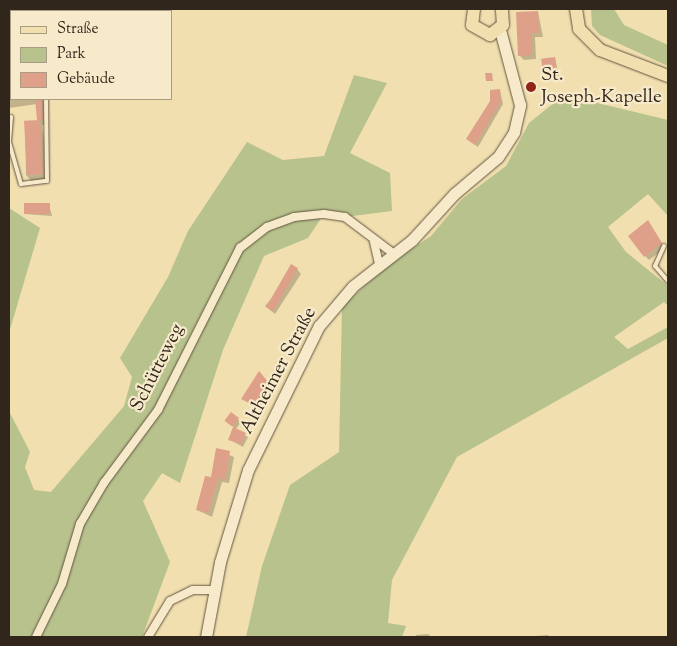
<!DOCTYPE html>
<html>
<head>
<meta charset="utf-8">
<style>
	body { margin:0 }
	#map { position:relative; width:677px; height:646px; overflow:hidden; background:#f2dfaf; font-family:"Sorts Mill Goudy",serif }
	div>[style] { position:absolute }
	.green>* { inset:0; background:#b7c28d }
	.shadow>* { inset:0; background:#0003 }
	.building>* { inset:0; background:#dfa08a; transform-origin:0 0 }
	.roads { filter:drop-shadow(0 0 1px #615440) drop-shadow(0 0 1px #615440) }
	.lane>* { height:4px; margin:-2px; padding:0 2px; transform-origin:2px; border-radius:2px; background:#f7eacb }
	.street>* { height:8px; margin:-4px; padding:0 4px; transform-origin:4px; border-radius:4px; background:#f7eacb }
	.secondary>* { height:11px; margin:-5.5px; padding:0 5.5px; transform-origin:5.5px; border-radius:5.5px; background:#f7eacb }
	.primary>* { height:12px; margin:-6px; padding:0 6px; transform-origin:6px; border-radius:6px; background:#f2dfaf }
	.dots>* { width:14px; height:14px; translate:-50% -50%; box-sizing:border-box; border:2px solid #f7eacb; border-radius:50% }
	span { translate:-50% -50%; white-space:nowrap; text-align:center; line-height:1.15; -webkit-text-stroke:4.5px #f7eacb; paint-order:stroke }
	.poi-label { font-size:19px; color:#31261b }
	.left { translate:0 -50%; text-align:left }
	.street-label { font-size:19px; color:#31261b }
	.frame { position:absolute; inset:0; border:10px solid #31261b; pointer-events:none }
	.legend { position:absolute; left:10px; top:10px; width:162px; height:90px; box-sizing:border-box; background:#f7eacb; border:1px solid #a89c85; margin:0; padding:6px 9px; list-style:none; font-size:15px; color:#31261b }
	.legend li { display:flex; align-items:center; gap:10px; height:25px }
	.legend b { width:25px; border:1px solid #a89c85 }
</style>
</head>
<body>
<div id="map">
	<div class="green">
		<div style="clip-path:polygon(591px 9px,614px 9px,624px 25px,668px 45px,668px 66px,600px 35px,592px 26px)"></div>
		<div style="clip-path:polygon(354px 75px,387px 83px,350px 153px,390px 173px,392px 211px,345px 217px,324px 214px,308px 238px,264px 256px,223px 350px,180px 483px,162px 473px,143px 501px,170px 562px,142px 637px,9px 637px,9px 411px,30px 452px,25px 467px,34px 490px,51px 492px,124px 406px,132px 377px,120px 358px,168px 277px,188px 231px,247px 142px,283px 160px,324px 156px)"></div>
		<div style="clip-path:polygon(581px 99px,668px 120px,668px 216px,648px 194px,608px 227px,626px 252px,668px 286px,668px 306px,664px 302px,614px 337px,628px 349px,668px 327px,668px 338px,457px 457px,392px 580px,388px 623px,406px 626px,402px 637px,246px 637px,262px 566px,290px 485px,339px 452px,342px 307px,382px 269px,431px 236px,462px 199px,506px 166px,529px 123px,555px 102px)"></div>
		<div style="clip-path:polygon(9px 208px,40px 228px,9px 333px)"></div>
	</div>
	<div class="shadow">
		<div style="clip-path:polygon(538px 12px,543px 37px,535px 37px,536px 59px,524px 60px,519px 55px)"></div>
		<div style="clip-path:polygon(555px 58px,559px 76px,548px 77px,546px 74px)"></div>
		<div style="clip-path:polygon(500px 91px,503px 104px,478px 147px,467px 139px)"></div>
		<div style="clip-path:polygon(9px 92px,11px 99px,43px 99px,47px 103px,47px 125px,42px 125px,49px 180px,32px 182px,26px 175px,25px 122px,40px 122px,37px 104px,9px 108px)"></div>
		<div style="clip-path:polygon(49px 205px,52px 216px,25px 214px)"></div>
		<div style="clip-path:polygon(648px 222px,665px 248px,649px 260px,645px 256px)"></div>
		<div style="clip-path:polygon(297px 269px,301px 274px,275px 314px,265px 306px)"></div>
		<div style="clip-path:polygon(259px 373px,272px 388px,261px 406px,245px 401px)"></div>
		<div style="clip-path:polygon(231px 414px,241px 422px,235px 430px,248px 437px,243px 447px,229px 439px,234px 427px,229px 423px)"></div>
		<div style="clip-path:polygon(217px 450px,234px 457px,229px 483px,222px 482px,212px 517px,197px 510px,212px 478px)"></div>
		<div style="clip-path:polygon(428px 634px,431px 637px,416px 637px,416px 635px)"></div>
		<div style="clip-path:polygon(548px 635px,550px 637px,523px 637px)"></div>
	</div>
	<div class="building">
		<div style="clip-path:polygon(538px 11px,539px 33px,531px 33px,532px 55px,518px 56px,516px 12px)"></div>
		<div style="left:555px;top:57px;width:16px;height:14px;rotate:83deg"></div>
		<div style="clip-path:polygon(485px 73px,492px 73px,493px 81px,486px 81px)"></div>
		<div style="clip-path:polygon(500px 89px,501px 101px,475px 145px,466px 139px,490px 101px,490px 90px)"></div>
		<div style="clip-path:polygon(35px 99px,42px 99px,43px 120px,37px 120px)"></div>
		<div style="left:40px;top:120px;width:54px;height:16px;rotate:87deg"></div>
		<div style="left:50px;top:203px;width:11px;height:26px;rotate:90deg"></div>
		<div style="clip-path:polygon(648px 220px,662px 243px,644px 257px,628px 236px)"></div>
		<div style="left:291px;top:264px;width:8px;height:50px;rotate:30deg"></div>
		<div style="clip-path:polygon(259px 371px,270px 384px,259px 404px,251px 400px,249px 403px,241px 399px)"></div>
		<div style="left:231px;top:412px;width:10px;height:11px;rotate:37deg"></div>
		<div style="clip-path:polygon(233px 427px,246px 433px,241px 444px,228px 440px)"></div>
		<div style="clip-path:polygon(216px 448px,230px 451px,225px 480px,218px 478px,208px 513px,196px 510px,205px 476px,211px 477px)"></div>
	</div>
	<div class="roads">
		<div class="lane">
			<div style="left:9px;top:88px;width:2px;rotate:-27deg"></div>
			<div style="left:9px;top:141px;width:24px;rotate:-85deg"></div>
			<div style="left:9px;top:142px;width:44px;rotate:74.1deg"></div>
			<div style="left:21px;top:184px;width:26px;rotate:-7deg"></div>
			<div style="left:47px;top:181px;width:82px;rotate:-90.7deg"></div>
			<div style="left:664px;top:246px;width:22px;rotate:114deg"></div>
			<div style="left:655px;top:266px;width:20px;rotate:49deg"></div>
		</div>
		<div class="street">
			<div style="left:374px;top:242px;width:23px;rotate:77deg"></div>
			<div style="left:36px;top:637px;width:59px;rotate:-63.9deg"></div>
			<div style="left:62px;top:584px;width:63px;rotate:-73.3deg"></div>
			<div style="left:80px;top:524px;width:48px;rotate:-59.7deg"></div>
			<div style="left:104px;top:483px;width:91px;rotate:-53.5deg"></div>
			<div style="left:158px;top:410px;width:182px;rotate:-63.2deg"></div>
			<div style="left:240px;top:248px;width:34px;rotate:-38deg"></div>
			<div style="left:267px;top:227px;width:29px;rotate:-20deg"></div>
			<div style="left:294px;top:217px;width:30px;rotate:-6deg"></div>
			<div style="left:324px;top:214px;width:21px;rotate:8deg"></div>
			<div style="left:345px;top:217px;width:61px;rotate:37.1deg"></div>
			<div style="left:148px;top:637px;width:42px;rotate:-58.6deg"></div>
			<div style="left:170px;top:601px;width:25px;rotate:-26deg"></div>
			<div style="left:193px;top:590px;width:21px"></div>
		</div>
		<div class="secondary">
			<div style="left:206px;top:637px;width:76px;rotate:-79.4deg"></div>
			<div style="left:220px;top:562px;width:96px;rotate:-73.1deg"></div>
			<div style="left:248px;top:470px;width:161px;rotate:-63.8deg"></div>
			<div style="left:319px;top:326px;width:52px;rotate:-49.6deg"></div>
			<div style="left:353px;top:286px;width:75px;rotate:-37.9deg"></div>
			<div style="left:412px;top:240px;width:62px;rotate:-47.6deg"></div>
			<div style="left:454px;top:194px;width:57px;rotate:-40.1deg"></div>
			<div style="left:498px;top:157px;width:30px;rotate:-57deg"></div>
			<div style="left:514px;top:132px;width:28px;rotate:-77deg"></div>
			<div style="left:520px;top:105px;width:78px;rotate:-104.9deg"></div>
		</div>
		<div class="primary">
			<div style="left:474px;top:9px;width:16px;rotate:97deg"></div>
			<div style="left:472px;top:25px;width:21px;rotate:29deg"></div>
			<div style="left:490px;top:35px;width:16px;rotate:-38deg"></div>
			<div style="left:503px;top:25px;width:16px;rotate:-94deg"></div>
			<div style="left:576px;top:9px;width:20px;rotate:81deg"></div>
			<div style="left:579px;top:29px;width:30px;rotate:45deg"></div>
			<div style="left:600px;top:50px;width:73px;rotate:20.9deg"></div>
		</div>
	</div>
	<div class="dots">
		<div style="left:531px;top:87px;background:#8f2418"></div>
	</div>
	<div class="poi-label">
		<span class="left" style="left:541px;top:87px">St.<br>Joseph-Kapelle</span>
	</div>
	<div class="street-label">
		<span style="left:158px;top:368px;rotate:-63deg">Schütteweg</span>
		<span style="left:279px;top:371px;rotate:-62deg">Altheimer Straße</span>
	</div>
	<div class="frame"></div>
	<ul class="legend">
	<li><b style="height:6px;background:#f2dfaf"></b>Straße</li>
	<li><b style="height:14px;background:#b7c28d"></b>Park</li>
	<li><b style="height:14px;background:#dfa08a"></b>Gebäude</li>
	</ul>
</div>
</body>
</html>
